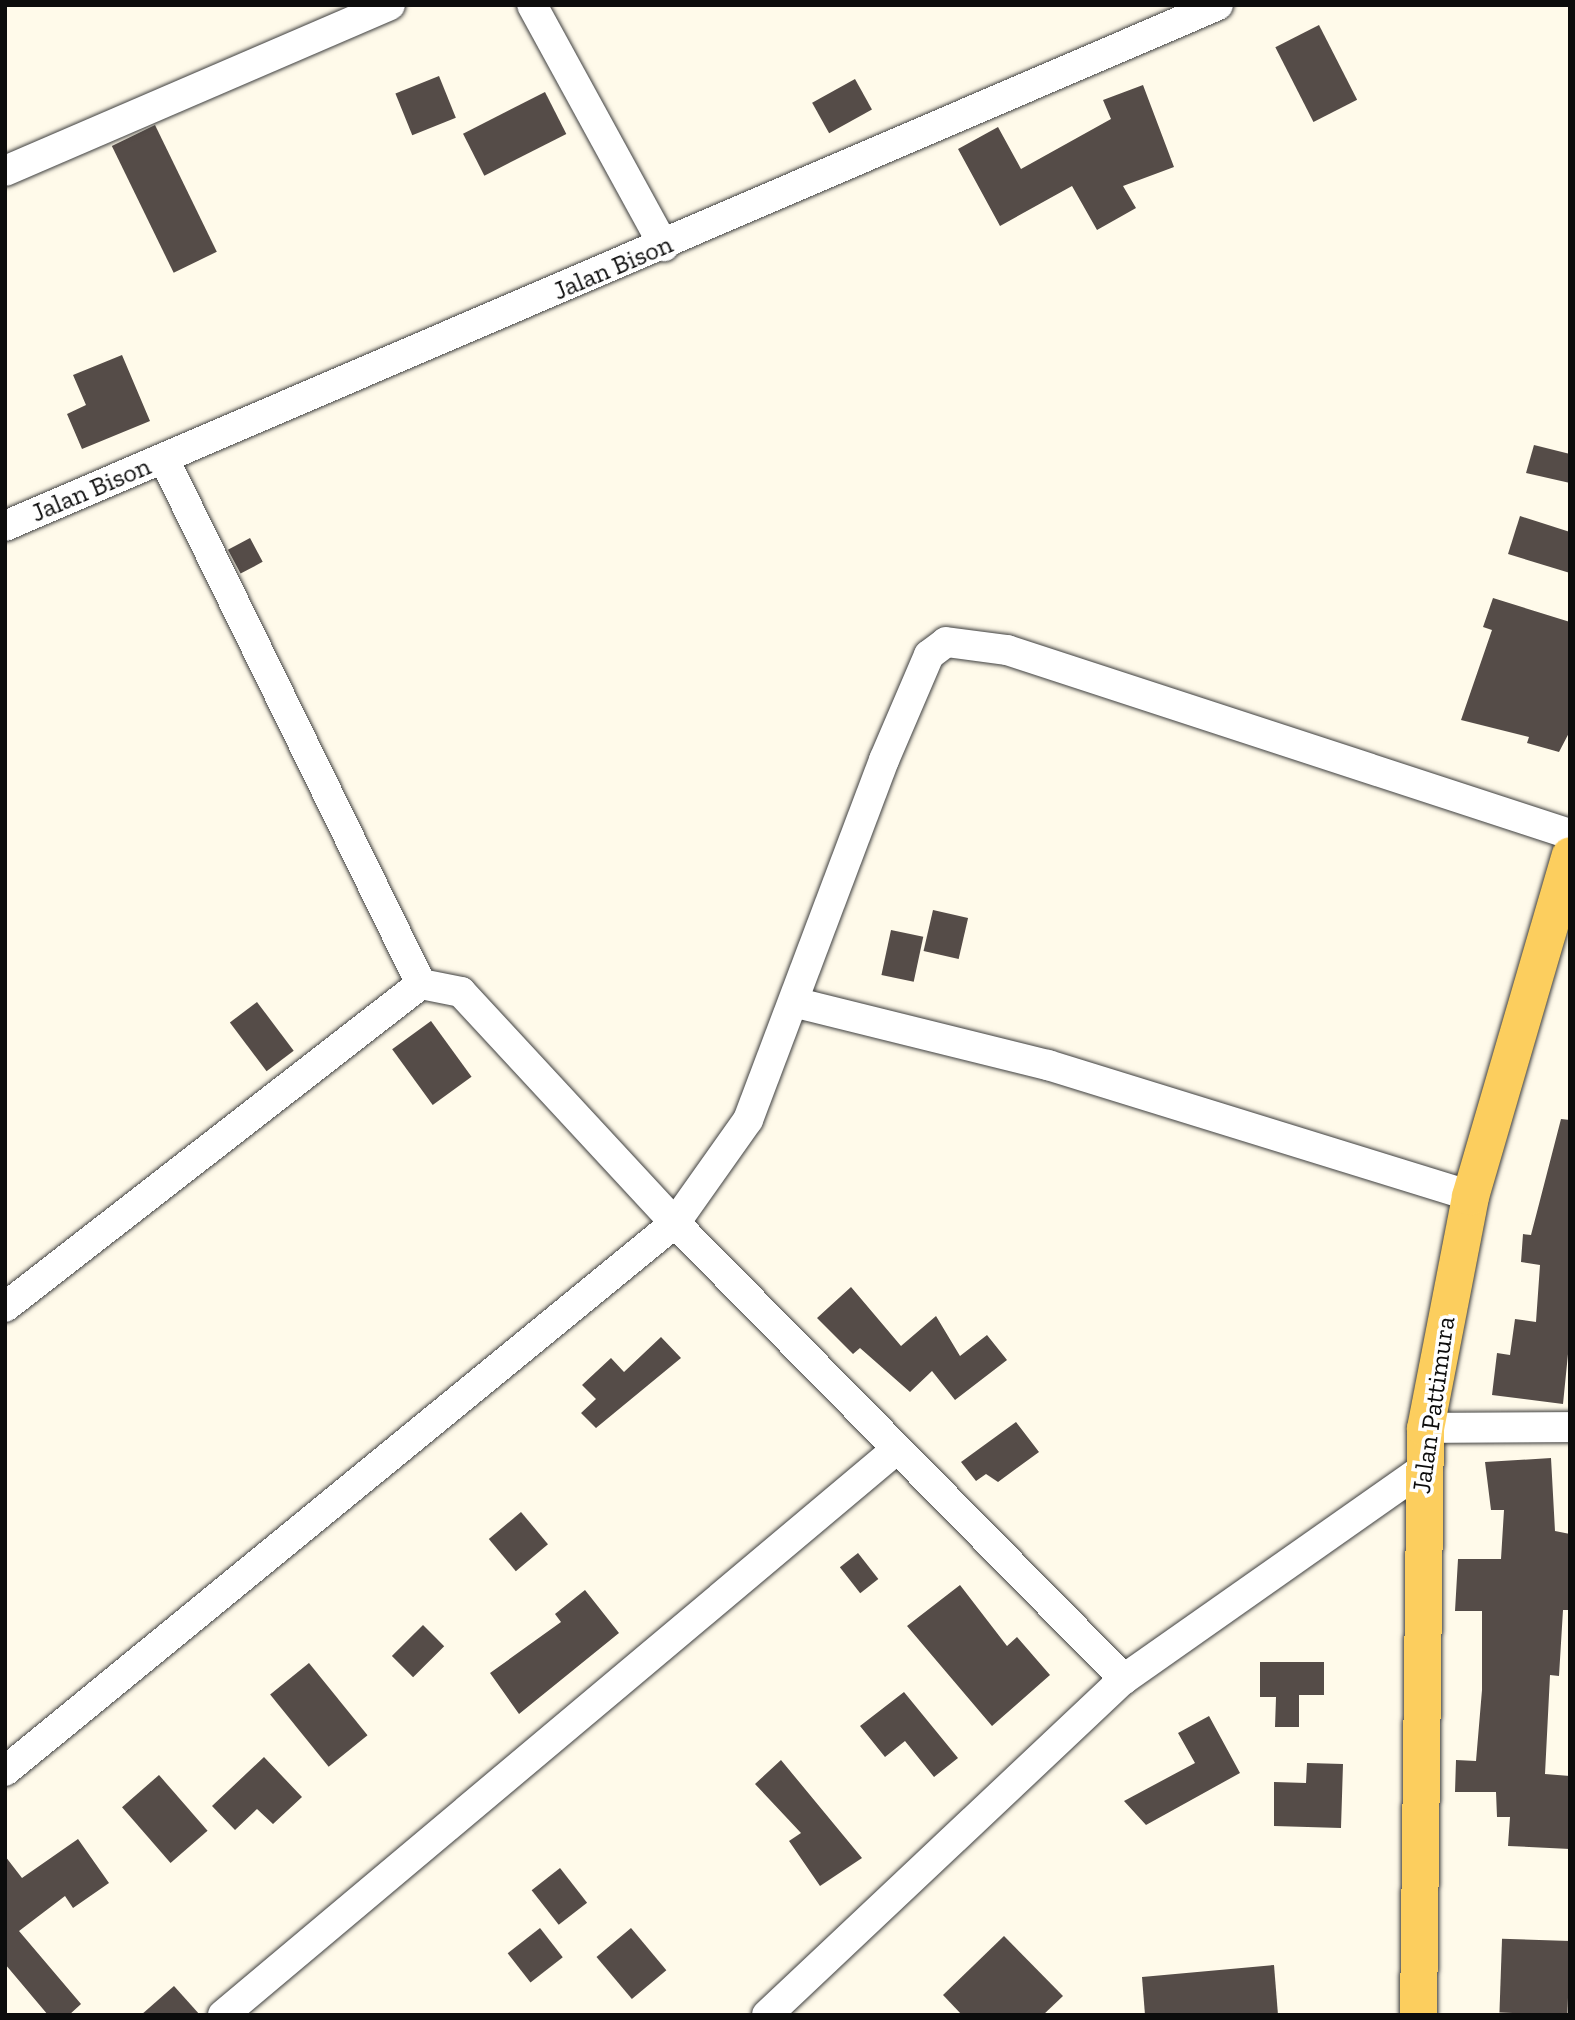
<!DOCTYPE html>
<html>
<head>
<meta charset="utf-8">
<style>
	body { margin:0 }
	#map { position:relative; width:1575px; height:2020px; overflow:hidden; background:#fffaea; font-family:"Zilla Slab",serif }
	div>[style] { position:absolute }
	.building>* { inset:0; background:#554c48; transform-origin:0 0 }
	.roads { filter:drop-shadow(0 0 2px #3f3f3f) drop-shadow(0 0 2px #3f3f3f) }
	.minor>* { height:30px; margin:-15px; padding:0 15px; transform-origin:15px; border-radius:15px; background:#fff }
	.major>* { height:37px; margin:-18.5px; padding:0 18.5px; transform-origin:18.5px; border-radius:18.5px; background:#fcce5e }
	span { translate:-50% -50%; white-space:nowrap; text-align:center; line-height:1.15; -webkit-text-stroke:7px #fff; paint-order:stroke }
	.street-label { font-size:26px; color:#0c0c0c }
	.frame { position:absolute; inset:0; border:7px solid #0c0c0c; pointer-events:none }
</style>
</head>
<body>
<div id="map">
	<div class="building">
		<div style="left:1319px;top:25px;width:84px;height:49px;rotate:63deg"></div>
		<div style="left:439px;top:76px;width:45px;height:47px;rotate:68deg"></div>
		<div style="left:855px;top:79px;width:35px;height:49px;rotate:61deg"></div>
		<div style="clip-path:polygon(1143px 85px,1174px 167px,1123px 186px,1136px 208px,1097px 230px,1072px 186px,1000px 226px,958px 149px,998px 127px,1021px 169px,1111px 119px,1103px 100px)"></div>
		<div style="left:545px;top:92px;width:47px;height:92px;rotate:63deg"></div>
		<div style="left:155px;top:125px;width:141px;height:48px;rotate:64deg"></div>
		<div style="clip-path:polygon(122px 355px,150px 421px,82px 449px,67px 414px,86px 405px,73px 375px)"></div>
		<div style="clip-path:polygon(1534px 445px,1570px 454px,1570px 483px,1526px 473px)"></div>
		<div style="clip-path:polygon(1520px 516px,1570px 532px,1570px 573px,1508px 554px)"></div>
		<div style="left:250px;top:538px;width:27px;height:25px;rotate:62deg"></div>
		<div style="clip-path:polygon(1493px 598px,1570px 622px,1570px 731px,1559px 752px,1527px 743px,1529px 737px,1461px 720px,1492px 630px,1483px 627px)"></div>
		<div style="left:933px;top:910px;width:36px;height:42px;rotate:13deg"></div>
		<div style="left:891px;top:930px;width:33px;height:46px;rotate:12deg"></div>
		<div style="left:257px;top:1002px;width:61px;height:34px;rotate:53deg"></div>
		<div style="left:431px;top:1021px;width:69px;height:48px;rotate:54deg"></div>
		<div style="clip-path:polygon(1561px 1119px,1570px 1120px,1570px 1334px,1563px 1404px,1492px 1395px,1497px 1353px,1510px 1355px,1515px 1319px,1536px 1322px,1540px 1265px,1521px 1262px,1523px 1234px,1531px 1235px)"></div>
		<div style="clip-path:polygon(851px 1287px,901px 1346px,936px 1316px,960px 1356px,987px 1335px,1007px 1360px,955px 1400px,932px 1371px,910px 1392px,860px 1348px,853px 1354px,817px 1318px)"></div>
		<div style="clip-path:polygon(661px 1337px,681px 1358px,596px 1428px,581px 1413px,596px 1399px,582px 1385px,611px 1358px,624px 1372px)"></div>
		<div style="clip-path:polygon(1016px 1422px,1039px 1452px,998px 1482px,986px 1474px,976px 1481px,961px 1462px)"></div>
		<div style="clip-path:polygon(1551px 1458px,1555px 1531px,1570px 1534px,1570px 1610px,1563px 1610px,1559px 1676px,1550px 1675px,1545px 1774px,1570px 1776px,1570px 1849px,1508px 1846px,1510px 1817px,1497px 1817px,1496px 1792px,1455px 1792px,1456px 1760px,1476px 1761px,1482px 1690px,1482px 1611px,1455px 1611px,1458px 1559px,1501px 1559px,1504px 1510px,1491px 1510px,1485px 1462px)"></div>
		<div style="left:521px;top:1512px;width:42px;height:42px;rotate:50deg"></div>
		<div style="left:858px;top:1553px;width:33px;height:23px;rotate:52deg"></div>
		<div style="clip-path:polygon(960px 1585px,1007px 1646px,1017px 1637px,1050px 1675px,992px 1726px,907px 1626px)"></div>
		<div style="clip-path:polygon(585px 1590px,619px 1633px,519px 1714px,490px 1673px,561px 1622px,555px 1614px)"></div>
		<div style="left:423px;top:1625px;width:30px;height:44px;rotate:45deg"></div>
		<div style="clip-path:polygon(1260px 1662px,1324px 1662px,1324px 1695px,1299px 1695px,1299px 1727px,1275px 1727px,1276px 1697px,1260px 1697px)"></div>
		<div style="left:309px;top:1663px;width:93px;height:50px;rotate:51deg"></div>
		<div style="clip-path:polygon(904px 1692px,958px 1758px,934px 1777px,905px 1741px,885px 1757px,860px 1726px)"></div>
		<div style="clip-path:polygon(1209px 1716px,1240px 1773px,1146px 1825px,1124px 1801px,1195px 1763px,1178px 1733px)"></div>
		<div style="clip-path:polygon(264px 1757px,302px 1797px,273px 1824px,257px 1809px,235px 1830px,212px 1806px)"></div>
		<div style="clip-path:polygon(781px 1760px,862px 1858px,820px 1886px,789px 1841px,801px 1833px,755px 1784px)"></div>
		<div style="clip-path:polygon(1307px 1763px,1343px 1764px,1341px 1828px,1274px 1826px,1274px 1782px,1306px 1783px)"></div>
		<div style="left:159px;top:1775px;width:74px;height:49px;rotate:49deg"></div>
		<div style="clip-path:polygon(78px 1839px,109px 1883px,73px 1908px,65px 1896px,19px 1931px,81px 2004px,69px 2015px,48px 2015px,5px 1964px,5px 1856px,22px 1878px)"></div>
		<div style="left:560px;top:1868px;width:44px;height:36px;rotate:52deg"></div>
		<div style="left:540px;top:1928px;width:37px;height:41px;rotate:52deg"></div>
		<div style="left:631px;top:1928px;width:55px;height:45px;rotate:50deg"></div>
		<div style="clip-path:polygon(1004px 1936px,1063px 1996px,1043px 2015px,962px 2015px,943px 1995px)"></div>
		<div style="left:1570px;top:1941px;width:74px;height:68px;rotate:92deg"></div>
		<div style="clip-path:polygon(1274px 1965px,1278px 2015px,1145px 2015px,1142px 1977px)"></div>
		<div style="clip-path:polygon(174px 1986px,200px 2015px,141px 2015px)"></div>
	</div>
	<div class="roads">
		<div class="minor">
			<div style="left:532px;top:5px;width:275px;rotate:61.3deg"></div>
			<div style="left:5px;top:171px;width:419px;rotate:-23.3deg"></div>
			<div style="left:164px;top:459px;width:585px;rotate:63.92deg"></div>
			<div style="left:5px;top:526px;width:1320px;rotate:-23.24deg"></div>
			<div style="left:797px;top:1003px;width:259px;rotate:13.9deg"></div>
			<div style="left:1048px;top:1065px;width:442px;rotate:17.2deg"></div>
			<div style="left:5px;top:1307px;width:527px;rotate:-37.83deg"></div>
			<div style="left:421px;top:984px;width:41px;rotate:11.3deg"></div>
			<div style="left:461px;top:992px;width:315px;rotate:47.2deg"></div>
			<div style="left:675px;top:1223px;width:126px;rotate:-54.7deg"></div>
			<div style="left:748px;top:1120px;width:385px;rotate:-69.3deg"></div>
			<div style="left:884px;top:760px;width:114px;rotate:-66.8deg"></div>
			<div style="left:929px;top:655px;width:21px;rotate:-37deg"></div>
			<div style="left:946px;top:642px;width:62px;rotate:7.5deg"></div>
			<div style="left:1007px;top:650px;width:592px;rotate:18.1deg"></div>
			<div style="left:1425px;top:1428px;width:145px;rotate:-0.4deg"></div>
			<div style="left:5px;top:1771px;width:866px;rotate:-39.28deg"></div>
			<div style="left:675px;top:1223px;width:640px;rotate:45.44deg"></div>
			<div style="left:223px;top:2015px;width:880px;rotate:-40.02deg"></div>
			<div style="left:767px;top:2015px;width:490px;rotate:-43.3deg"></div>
			<div style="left:1124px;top:1679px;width:362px;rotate:-35.1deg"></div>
		</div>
		<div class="major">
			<div style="left:1418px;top:2015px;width:587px;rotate:-89.32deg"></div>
			<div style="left:1425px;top:1428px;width:236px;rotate:-79deg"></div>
			<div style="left:1470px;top:1196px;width:355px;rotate:-73.7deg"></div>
		</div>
	</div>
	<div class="street-label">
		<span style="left:613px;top:268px;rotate:-23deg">Jalan Bison</span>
		<span style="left:91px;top:490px;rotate:-23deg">Jalan Bison</span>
		<span style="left:1434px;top:1405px;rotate:-82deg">Jalan Pattimura</span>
	</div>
	<div class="frame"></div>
</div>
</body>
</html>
